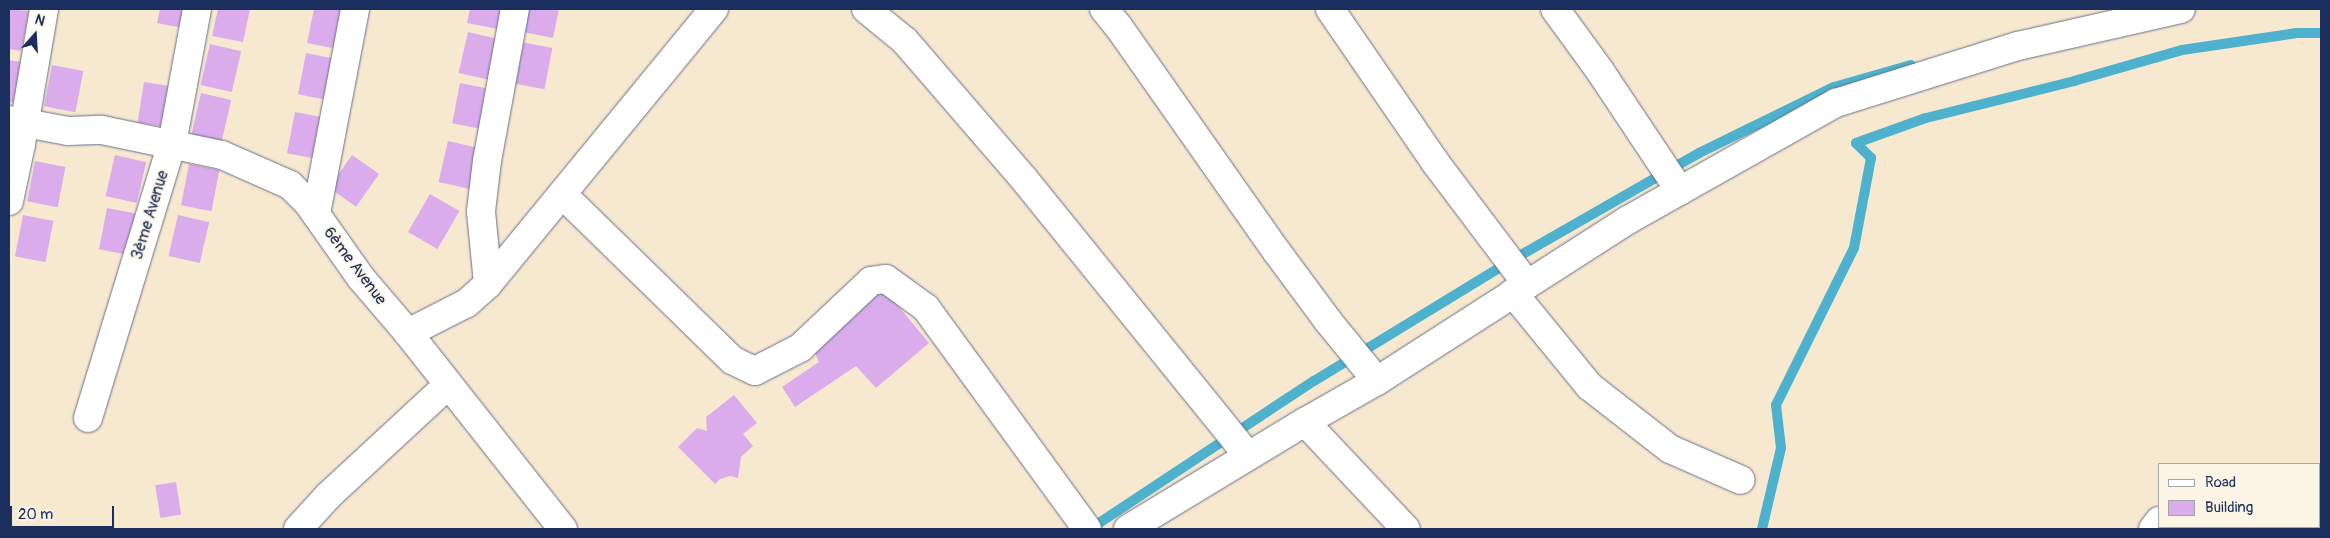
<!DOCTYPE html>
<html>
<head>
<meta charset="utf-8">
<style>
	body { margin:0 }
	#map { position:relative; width:2330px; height:538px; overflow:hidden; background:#f7e8d0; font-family:Pangolin,sans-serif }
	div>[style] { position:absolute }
	.stream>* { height:10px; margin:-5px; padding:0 5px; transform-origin:5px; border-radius:5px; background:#4eb1cd }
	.building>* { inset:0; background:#daacec; transform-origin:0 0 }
	.roads { filter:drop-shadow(0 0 1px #687086) drop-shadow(0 0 1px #687086) }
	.minor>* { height:28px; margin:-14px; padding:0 14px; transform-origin:14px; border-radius:14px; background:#fff }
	span { translate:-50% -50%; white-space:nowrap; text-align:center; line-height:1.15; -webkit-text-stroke:4px #fcf5e5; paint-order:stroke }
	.street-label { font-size:16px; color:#1b2f5e }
	.frame { position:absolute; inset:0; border:10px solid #1b2f5e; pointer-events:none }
	.legend { position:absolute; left:2158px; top:463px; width:162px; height:65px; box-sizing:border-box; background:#fcf5e5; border:1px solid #a2a6af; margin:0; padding:6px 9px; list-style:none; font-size:15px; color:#1b2f5e }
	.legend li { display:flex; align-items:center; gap:10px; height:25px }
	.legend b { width:25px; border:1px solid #a2a6af }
	.north { position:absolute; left:10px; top:10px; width:50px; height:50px; -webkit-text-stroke:4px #fcf5e5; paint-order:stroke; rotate:19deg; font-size:14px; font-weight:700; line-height:20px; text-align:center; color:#1b2f5e }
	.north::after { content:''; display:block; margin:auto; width:18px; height:22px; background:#1b2f5e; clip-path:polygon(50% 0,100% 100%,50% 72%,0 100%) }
	.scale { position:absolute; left:10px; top:506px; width:104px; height:22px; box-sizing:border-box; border:2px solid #1b2f5e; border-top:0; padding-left:6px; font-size:15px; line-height:18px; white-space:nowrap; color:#1b2f5e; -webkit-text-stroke:4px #fcf5e5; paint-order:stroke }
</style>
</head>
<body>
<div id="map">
	<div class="stream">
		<div style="left:1090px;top:529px;width:268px;rotate:-33.5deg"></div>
		<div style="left:1314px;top:381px;width:234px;rotate:-31.4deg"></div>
		<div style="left:1514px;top:259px;width:213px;rotate:-29.8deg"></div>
		<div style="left:1699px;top:153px;width:150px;rotate:-26.1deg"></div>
		<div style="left:1834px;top:87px;width:80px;rotate:-15.9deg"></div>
		<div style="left:1762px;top:529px;width:83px;rotate:-76.8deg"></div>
		<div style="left:1781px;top:448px;width:43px;rotate:-96.6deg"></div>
		<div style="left:1776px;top:405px;width:175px;rotate:-63.6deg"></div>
		<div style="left:1854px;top:248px;width:92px;rotate:-79.3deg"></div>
		<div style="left:1871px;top:158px;width:21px;rotate:-135deg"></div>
		<div style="left:1856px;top:143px;width:74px;rotate:-19.7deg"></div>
		<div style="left:1926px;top:118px;width:153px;rotate:-14deg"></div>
		<div style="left:2074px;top:81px;width:112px;rotate:-16deg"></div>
		<div style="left:2182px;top:50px;width:116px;rotate:-8.4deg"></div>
		<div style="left:2297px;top:33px;width:24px"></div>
	</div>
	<div class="building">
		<div style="clip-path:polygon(9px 9px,29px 11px,21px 51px,9px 49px)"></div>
		<div style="clip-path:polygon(160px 9px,192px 9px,188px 29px,157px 23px)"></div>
		<div style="clip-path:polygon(218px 9px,250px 9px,243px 42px,212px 36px)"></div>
		<div style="clip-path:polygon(314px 9px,345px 9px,337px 49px,307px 43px)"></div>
		<div style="clip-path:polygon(470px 9px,502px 9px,498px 29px,467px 23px)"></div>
		<div style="clip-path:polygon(527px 9px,559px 9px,553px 38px,523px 32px)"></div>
		<div style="left:468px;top:32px;width:32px;height:42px;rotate:13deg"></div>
		<div style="left:521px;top:42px;width:32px;height:42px;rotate:11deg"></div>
		<div style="left:210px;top:44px;width:32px;height:42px;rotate:13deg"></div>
		<div style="left:306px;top:53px;width:31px;height:42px;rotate:11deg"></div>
		<div style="clip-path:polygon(9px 60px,21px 62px,13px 103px,9px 102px)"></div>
		<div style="left:52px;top:65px;width:32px;height:42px;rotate:11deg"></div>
		<div style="left:144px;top:82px;width:31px;height:41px;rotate:9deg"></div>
		<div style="left:460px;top:83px;width:31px;height:41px;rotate:11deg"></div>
		<div style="left:201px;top:93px;width:31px;height:42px;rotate:13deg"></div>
		<div style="left:295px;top:112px;width:32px;height:42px;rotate:11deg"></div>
		<div style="left:448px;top:141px;width:32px;height:42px;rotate:13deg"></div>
		<div style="left:115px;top:155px;width:32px;height:42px;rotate:13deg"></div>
		<div style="left:352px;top:155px;width:33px;height:40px;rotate:35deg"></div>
		<div style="left:35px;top:161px;width:31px;height:41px;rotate:11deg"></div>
		<div style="left:189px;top:164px;width:31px;height:42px;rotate:11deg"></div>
		<div style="left:430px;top:194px;width:34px;height:44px;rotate:30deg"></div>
		<div style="left:107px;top:208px;width:32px;height:42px;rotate:11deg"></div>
		<div style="left:23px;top:215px;width:31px;height:42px;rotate:11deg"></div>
		<div style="left:178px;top:215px;width:32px;height:42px;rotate:13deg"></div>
		<div style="clip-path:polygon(879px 283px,929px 343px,876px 388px,856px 366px,795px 407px,782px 387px,819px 362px,812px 347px)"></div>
		<div style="clip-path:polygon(734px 395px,757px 423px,743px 434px,753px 446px,741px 457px,738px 478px,730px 476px,720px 479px,715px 484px,678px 447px,697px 428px,707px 431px,706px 417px)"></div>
		<div style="left:176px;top:482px;width:33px;height:21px;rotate:81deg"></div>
	</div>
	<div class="roads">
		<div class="minor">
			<div style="left:866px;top:9px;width:50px;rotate:39.4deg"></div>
			<div style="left:905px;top:41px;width:182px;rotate:49.2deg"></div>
			<div style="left:1024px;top:179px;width:356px;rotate:51deg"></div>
			<div style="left:1104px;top:9px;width:22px;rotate:51deg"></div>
			<div style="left:1118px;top:26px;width:276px;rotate:54.9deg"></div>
			<div style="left:1277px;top:252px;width:86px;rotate:53.5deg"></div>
			<div style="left:1328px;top:321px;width:77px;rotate:50.8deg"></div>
			<div style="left:1330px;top:9px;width:186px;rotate:55.5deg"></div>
			<div style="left:1435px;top:162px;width:153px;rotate:53deg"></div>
			<div style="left:1555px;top:9px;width:77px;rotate:54deg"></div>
			<div style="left:1600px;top:71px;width:144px;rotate:56.3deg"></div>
			<div style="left:9px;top:120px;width:60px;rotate:10.6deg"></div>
			<div style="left:68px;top:131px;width:34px;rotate:-2deg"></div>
			<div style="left:102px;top:130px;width:123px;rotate:11.8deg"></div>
			<div style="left:222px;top:155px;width:74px;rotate:23.8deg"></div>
			<div style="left:290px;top:185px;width:25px;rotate:45deg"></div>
			<div style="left:308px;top:203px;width:92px;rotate:54.8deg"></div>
			<div style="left:361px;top:278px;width:72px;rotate:49.5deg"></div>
			<div style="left:408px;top:333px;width:250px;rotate:51.7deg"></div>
			<div style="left:562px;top:194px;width:238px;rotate:44.3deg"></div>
			<div style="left:732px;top:360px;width:25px;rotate:26deg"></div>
			<div style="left:755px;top:371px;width:51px;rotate:-27.1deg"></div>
			<div style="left:800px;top:348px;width:98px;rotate:-43.3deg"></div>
			<div style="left:871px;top:281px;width:15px;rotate:-8deg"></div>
			<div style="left:886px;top:279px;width:49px;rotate:35.9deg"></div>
			<div style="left:926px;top:308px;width:273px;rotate:53.9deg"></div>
			<div style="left:9px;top:201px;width:58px;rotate:-78.1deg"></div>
			<div style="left:21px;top:144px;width:137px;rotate:-80.3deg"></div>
			<div style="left:316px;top:214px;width:209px;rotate:-79.2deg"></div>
			<div style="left:488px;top:284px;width:73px;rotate:-95.5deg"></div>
			<div style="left:481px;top:211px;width:50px;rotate:-83.2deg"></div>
			<div style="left:487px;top:161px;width:155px;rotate:-79.6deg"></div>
			<div style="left:1513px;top:293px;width:120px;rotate:50.7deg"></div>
			<div style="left:1589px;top:386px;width:103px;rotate:37.9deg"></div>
			<div style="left:1670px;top:449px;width:77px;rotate:23.6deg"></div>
			<div style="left:408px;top:333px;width:66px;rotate:-27deg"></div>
			<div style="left:467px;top:303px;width:28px;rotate:-42deg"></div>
			<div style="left:488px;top:284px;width:356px;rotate:-50.6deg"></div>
			<div style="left:88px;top:418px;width:287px;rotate:-73deg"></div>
			<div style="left:172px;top:144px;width:137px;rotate:-79.5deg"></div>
			<div style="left:1305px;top:422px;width:147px;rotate:46.7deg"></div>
			<div style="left:298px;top:529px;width:45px;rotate:-47.7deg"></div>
			<div style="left:328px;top:496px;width:163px;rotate:-42.8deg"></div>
			<div style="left:1128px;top:529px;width:207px;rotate:-31.2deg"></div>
			<div style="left:1305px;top:422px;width:83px;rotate:-29.7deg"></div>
			<div style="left:1377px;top:381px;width:298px;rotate:-32.7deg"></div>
			<div style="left:1628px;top:220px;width:239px;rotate:-29.4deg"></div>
			<div style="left:1836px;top:103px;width:191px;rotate:-17.4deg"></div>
			<div style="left:2018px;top:46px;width:167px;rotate:-12.8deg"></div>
			<div style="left:2153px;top:529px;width:10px;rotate:-53deg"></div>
		</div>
	</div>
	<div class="street-label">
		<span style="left:150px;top:215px;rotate:-73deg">3ème Avenue</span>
		<span style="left:355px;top:266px;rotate:53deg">6ème Avenue</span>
	</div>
	<div class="frame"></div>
	<ul class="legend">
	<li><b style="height:6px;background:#fff"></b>Road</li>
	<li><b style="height:14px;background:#daacec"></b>Building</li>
	</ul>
	<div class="north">N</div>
	<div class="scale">20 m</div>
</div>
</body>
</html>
